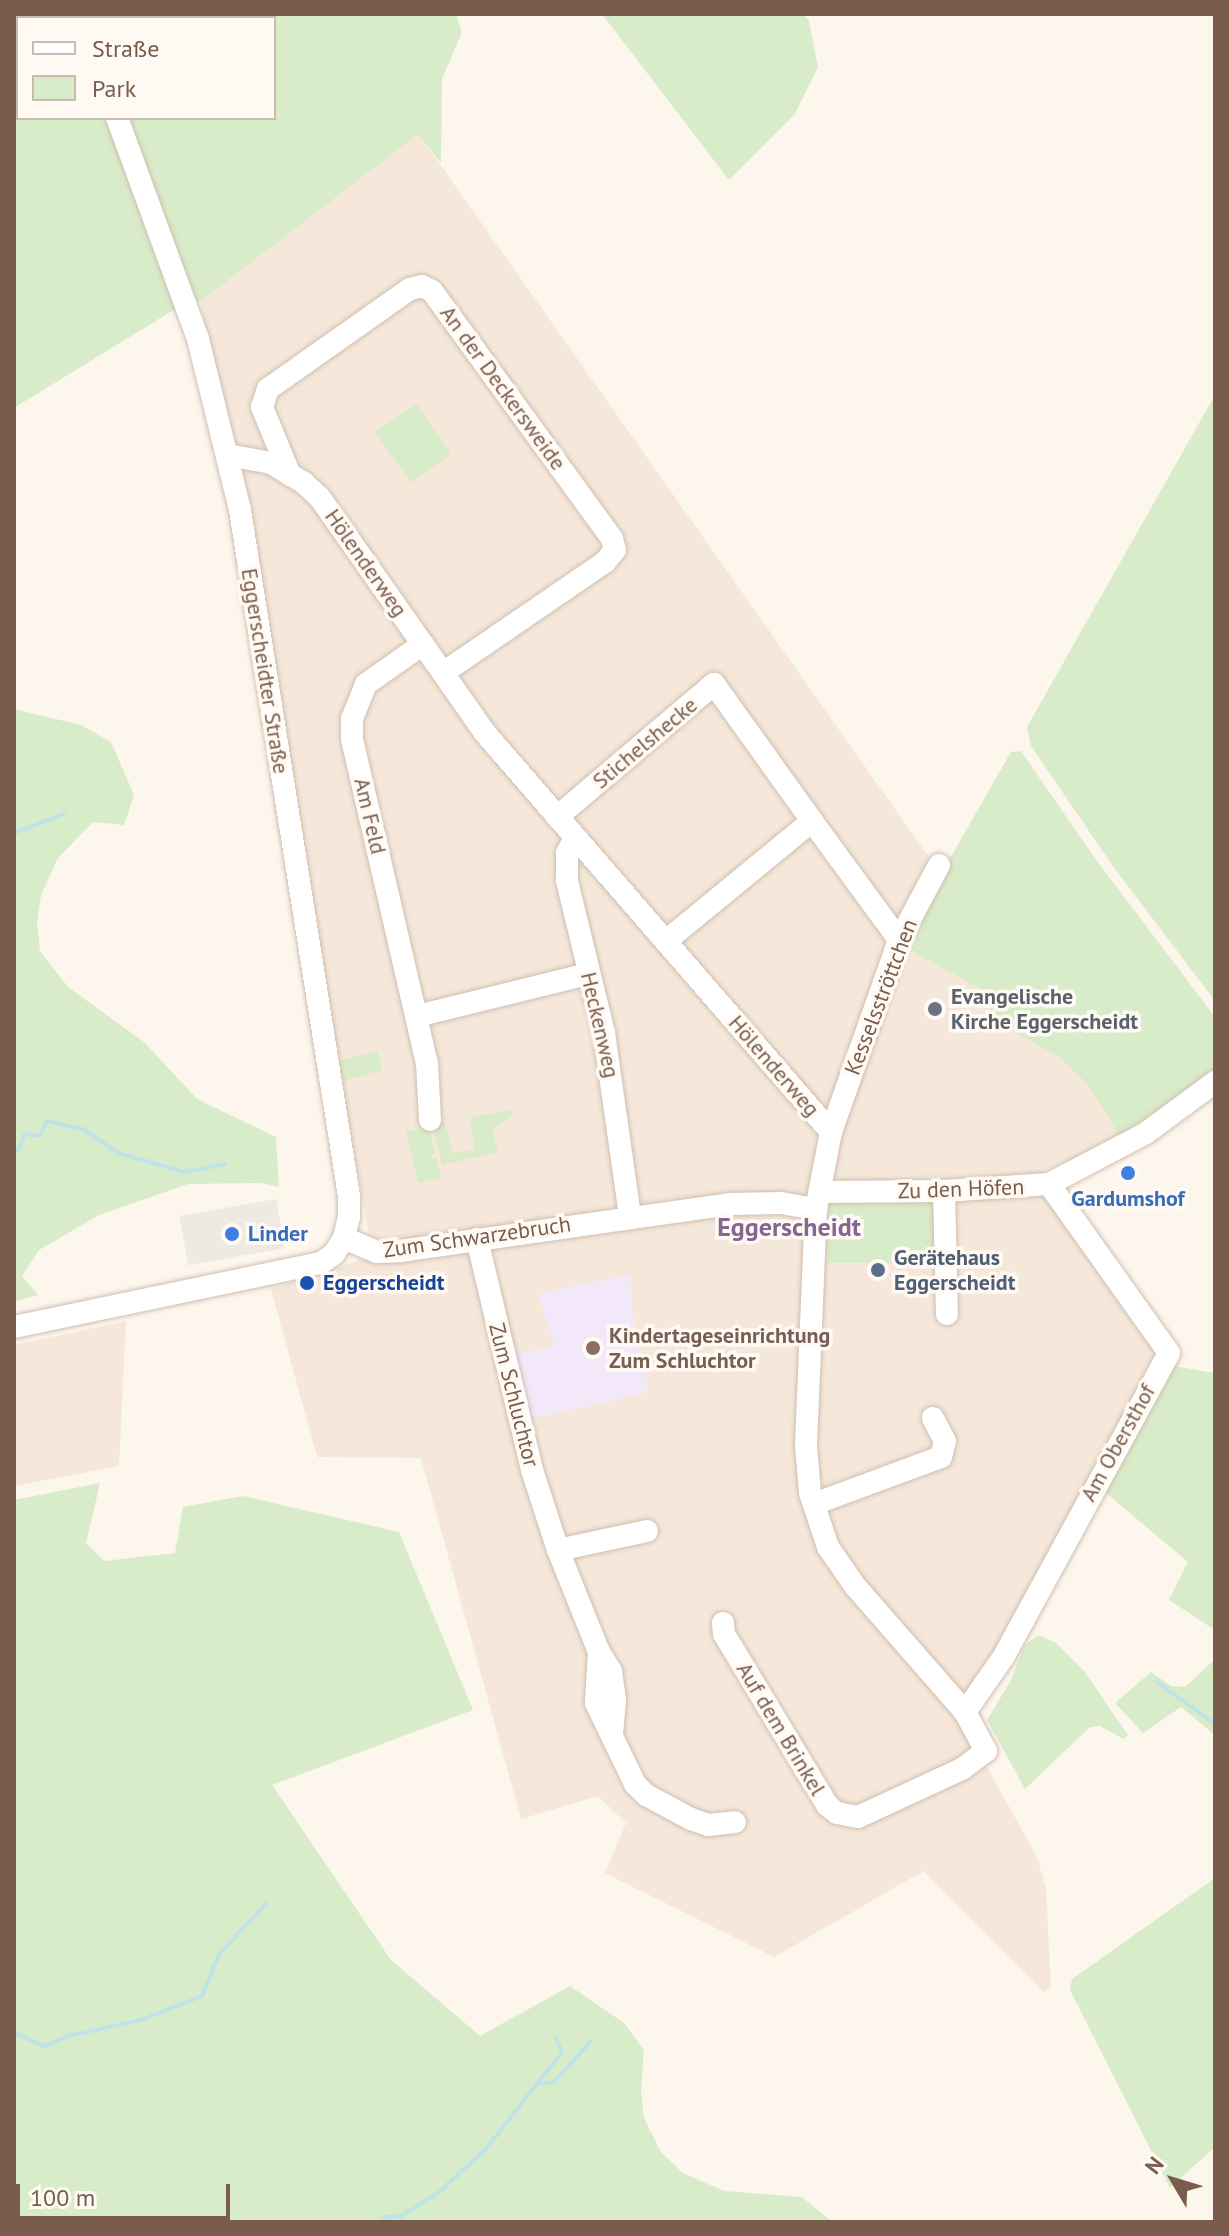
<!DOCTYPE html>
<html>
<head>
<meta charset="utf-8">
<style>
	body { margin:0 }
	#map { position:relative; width:1229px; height:2236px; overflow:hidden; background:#fdf6ec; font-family:"PT Sans",sans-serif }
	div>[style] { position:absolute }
	.residential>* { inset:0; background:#f5e8da }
	.industrial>* { inset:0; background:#efe9e4; transform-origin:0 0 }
	.education>* { inset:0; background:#f3e8fa }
	.green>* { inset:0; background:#d8ecc9; transform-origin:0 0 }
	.stream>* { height:4px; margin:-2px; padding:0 2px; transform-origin:2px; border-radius:2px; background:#bfe3e8 }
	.roads { filter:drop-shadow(0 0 2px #d1beb0) drop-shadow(0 0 2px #d1beb0) }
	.minor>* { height:22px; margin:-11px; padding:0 11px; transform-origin:11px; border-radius:11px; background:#fff }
	.dots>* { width:22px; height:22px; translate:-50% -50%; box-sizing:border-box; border:4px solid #fffaf3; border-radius:50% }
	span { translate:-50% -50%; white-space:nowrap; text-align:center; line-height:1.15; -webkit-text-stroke:7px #fffaf3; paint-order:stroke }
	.street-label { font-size:22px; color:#7a5c4d }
	.worship-label { font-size:22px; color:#5b616d; font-weight:700 }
	.left { translate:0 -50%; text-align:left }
	.shop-label { font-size:22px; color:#366cbe; font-weight:700 }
	.service-label { font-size:22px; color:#4e5e75; font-weight:700 }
	.transit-label { font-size:22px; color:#164399; font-weight:700 }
	.education-label { font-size:22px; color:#785e54; font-weight:700 }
	.quarter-label { font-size:26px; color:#846695; font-weight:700 }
	.frame { position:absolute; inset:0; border:16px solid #7a5c4d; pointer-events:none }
	.legend { position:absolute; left:16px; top:16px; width:260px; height:104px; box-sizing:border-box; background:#fffaf3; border:2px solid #cabbb1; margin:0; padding:10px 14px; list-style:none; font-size:24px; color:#7a5c4d }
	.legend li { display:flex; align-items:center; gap:16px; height:40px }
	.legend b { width:40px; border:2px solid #cabbb1 }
	.north { position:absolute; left:1133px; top:2140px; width:80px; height:80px; -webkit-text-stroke:6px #fffaf3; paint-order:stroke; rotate:308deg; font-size:22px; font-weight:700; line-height:32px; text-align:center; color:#7a5c4d }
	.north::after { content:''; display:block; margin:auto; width:28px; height:36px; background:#7a5c4d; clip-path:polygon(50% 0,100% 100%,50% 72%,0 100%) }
	.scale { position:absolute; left:16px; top:2184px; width:214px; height:36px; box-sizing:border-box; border:4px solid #7a5c4d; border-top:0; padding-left:10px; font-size:24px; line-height:28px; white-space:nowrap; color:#7a5c4d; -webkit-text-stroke:6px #fffaf3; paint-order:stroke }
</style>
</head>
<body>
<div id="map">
	<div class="residential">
		<div style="clip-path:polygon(418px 133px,933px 863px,897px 940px,909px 950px,990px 994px,992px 1019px,1059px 1057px,1087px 1084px,1122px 1140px,1042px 1171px,1155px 1334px,1155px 1354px,963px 1724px,1037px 1857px,1046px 1889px,1051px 1988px,1043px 1992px,924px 1871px,774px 1957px,605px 1873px,626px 1823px,598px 1796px,521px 1819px,421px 1458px,317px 1457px,271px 1289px,373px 1256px,201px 301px)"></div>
		<div style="clip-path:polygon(126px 1321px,119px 1466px,14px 1486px,14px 1345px)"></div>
	</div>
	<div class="industrial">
		<div style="left:276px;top:1199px;width:50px;height:98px;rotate:80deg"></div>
	</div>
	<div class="education">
		<div style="clip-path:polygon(630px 1275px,633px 1318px,649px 1392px,527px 1420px,512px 1356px,555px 1346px,538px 1293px)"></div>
	</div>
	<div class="green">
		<div style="clip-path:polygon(evenodd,14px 14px,456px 14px,462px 32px,442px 79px,441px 163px,418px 134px,201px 301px,172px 311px,14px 408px,14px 14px,18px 18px,274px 18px,274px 118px,18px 118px,18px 18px)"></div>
		<div style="clip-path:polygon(602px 14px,803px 14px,809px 21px,818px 67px,795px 114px,729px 180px)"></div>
		<div style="clip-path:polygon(1215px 395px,1215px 1001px,1112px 865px,1031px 746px,1027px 727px)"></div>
		<div style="left:416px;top:403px;width:62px;height:50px;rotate:55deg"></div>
		<div style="clip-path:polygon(14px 709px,81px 725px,111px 742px,134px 795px,124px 825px,93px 822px,58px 858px,41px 895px,37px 923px,40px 951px,68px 987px,144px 1042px,197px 1099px,276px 1137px,279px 1187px,261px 1183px,188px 1184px,99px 1215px,39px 1250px,22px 1276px,38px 1295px,14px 1302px)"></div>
		<div style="clip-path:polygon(1021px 751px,1094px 857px,1215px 1017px,1215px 1073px,1122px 1140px,1087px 1084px,1059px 1057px,991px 1019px,990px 994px,909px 950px,949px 860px,1011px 752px)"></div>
		<div style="left:377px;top:1051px;width:20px;height:40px;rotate:75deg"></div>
		<div style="clip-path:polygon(511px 1109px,513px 1116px,492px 1128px,498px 1152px,442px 1165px,433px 1125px,445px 1122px,453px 1154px,474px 1149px,470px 1118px)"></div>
		<div style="clip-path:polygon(429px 1126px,435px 1153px,431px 1155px,432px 1159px,436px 1158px,441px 1178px,418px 1183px,406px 1132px)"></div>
		<div style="left:934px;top:1199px;width:64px;height:106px;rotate:90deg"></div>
		<div style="clip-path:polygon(1174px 1366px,1215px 1373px,1215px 1630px,1169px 1600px,1188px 1562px,1100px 1488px)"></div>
		<div style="clip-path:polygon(100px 1483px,86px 1543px,104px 1561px,175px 1553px,183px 1507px,243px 1496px,399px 1532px,473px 1710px,272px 1785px,391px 1960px,480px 2036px,570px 1986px,624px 2023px,644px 2050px,641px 2090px,644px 2118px,661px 2152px,683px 2173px,724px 2191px,802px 2197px,832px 2222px,14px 2222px,14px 1500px)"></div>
		<div style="clip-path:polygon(1038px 1635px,1056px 1643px,1084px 1671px,1128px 1735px,1124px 1739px,1100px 1726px,1090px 1727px,1025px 1789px,987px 1720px,1011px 1680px,1025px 1645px)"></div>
		<div style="clip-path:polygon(1215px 1659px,1215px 1735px,1181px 1707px,1143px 1733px,1115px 1703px,1151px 1672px,1171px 1686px,1185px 1687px)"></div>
		<div style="clip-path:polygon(1215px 1878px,1215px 2147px,1170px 2188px,1070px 1990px,1072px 1979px,1082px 1972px)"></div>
	</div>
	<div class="stream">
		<div style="left:14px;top:833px;width:53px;rotate:-20.8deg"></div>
		<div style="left:14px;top:1152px;width:4px;rotate:-14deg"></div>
		<div style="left:18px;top:1151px;width:18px;rotate:-68deg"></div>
		<div style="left:25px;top:1134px;width:15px;rotate:8deg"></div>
		<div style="left:40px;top:1136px;width:17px;rotate:-65deg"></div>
		<div style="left:47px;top:1121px;width:37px;rotate:13deg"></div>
		<div style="left:83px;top:1129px;width:42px;rotate:34.4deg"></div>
		<div style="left:118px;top:1153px;width:70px;rotate:15.8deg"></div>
		<div style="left:185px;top:1172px;width:41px;rotate:-11.3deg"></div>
		<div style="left:1157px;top:1682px;width:72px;rotate:35.9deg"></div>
		<div style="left:14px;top:2033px;width:34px;rotate:23deg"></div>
		<div style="left:45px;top:2046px;width:25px;rotate:-23deg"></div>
		<div style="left:68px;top:2036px;width:75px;rotate:-12.4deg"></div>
		<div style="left:141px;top:2020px;width:66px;rotate:-21.5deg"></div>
		<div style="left:202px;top:1996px;width:45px;rotate:-68deg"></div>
		<div style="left:219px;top:1954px;width:70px;rotate:-46.7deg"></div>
		<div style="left:536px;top:2084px;width:18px;rotate:-6deg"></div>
		<div style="left:554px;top:2082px;width:55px;rotate:-47.9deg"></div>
		<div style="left:382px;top:2222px;width:6px;rotate:-51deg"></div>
		<div style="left:386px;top:2217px;width:15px;rotate:-4deg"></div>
		<div style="left:401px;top:2216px;width:45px;rotate:-32.3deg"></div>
		<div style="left:439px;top:2192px;width:62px;rotate:-42.4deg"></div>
		<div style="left:485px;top:2150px;width:125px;rotate:-51.8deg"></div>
		<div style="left:562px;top:2052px;width:15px;rotate:-113deg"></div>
	</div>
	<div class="roads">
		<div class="minor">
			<div style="left:96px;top:14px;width:4px;rotate:90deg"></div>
			<div style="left:228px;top:455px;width:44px;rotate:10.5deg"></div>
			<div style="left:271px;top:463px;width:39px;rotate:31deg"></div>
			<div style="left:304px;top:483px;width:22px;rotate:43deg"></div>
			<div style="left:320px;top:498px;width:287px;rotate:54.9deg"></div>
			<div style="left:485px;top:733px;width:528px;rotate:49.07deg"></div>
			<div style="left:290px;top:475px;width:74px;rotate:-112.4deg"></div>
			<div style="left:262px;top:407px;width:19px;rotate:-72deg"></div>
			<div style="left:268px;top:389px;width:174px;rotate:-35.2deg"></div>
			<div style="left:410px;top:289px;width:12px;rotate:-14deg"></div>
			<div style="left:422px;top:286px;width:11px;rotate:27deg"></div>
			<div style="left:432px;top:291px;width:306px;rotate:54deg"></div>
			<div style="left:612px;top:539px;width:11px;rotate:75deg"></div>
			<div style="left:615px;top:550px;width:16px;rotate:130deg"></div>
			<div style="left:605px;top:562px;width:196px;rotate:145.6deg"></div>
			<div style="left:423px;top:644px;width:70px;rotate:144.9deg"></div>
			<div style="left:366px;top:684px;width:37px;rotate:112deg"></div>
			<div style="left:352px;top:718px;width:21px;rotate:90deg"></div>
			<div style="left:352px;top:739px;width:333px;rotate:77deg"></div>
			<div style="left:427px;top:1063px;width:57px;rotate:87deg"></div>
			<div style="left:557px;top:817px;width:206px;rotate:-40.3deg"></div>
			<div style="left:714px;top:684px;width:168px;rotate:54.4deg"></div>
			<div style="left:575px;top:838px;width:17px;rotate:118deg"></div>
			<div style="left:567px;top:853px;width:28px;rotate:90deg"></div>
			<div style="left:567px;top:881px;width:156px;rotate:76.3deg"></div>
			<div style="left:604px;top:1033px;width:185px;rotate:81.9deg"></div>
			<div style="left:666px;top:941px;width:189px;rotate:-39.4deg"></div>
			<div style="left:812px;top:821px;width:147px;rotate:53.8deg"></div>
			<div style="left:417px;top:1016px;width:176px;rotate:-13.8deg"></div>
			<div style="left:944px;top:1191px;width:123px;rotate:88.6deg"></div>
			<div style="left:820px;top:1192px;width:124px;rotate:-0.5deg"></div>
			<div style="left:944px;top:1191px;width:105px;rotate:-3.8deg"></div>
			<div style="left:1049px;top:1184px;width:110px;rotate:-27.7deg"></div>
			<div style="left:1146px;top:1133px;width:86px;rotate:-36.5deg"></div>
			<div style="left:344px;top:1238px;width:36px;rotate:23deg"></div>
			<div style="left:377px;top:1252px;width:23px;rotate:-2deg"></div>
			<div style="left:400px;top:1251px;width:333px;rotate:-8.1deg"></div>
			<div style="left:730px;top:1204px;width:51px;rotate:-1.1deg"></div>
			<div style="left:781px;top:1203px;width:36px;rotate:10deg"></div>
			<div style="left:477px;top:1239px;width:237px;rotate:76.6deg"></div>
			<div style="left:532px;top:1470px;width:84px;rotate:72deg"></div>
			<div style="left:558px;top:1550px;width:110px;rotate:68.1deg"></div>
			<div style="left:599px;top:1652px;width:22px;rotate:58deg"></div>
			<div style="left:611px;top:1671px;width:29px;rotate:82deg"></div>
			<div style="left:615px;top:1700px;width:36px;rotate:95deg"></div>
			<div style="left:14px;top:1327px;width:314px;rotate:-11.8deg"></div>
			<div style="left:321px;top:1263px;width:16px;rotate:-35deg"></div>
			<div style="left:334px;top:1254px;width:19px;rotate:-58deg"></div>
			<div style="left:344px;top:1238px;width:22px;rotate:-77deg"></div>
			<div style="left:349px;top:1217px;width:21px;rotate:-90deg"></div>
			<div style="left:349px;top:1196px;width:695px;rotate:-99.03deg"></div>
			<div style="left:240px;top:510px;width:176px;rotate:-103.8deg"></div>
			<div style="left:198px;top:339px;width:235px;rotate:-110.1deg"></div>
			<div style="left:814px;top:1504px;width:135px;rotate:-20.3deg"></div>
			<div style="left:941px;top:1457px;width:16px;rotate:-76deg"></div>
			<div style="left:945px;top:1441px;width:26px;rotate:-118deg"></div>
			<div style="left:558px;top:1550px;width:91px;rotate:-12.1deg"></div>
			<div style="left:723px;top:1623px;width:11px;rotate:85deg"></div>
			<div style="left:724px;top:1634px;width:200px;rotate:58.9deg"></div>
			<div style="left:827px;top:1805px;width:13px;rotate:39deg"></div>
			<div style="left:837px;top:1813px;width:21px;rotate:11deg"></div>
			<div style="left:858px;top:1817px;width:115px;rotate:-24.8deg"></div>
			<div style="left:962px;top:1769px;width:30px;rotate:-37deg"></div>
			<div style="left:986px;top:1751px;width:44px;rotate:-118.3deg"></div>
			<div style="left:965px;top:1712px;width:167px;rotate:-131.1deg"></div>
			<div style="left:855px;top:1586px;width:47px;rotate:-124.7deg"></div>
			<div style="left:828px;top:1547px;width:57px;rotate:-108.4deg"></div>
			<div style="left:810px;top:1493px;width:48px;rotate:-94.8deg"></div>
			<div style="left:806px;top:1445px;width:236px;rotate:-87.6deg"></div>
			<div style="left:816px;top:1209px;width:78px;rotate:-79deg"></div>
			<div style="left:831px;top:1132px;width:204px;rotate:-70.5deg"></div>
			<div style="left:899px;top:940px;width:85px;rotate:-61.9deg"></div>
			<div style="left:599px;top:1652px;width:51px;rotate:93.4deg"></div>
			<div style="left:596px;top:1703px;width:90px;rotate:64.3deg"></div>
			<div style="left:635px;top:1784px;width:16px;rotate:45deg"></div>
			<div style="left:646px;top:1795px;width:51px;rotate:28.1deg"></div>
			<div style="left:691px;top:1819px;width:18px;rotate:19deg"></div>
			<div style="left:708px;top:1825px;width:27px;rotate:-6deg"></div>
			<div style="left:965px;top:1712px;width:68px;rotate:-55.1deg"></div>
			<div style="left:1004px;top:1656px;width:345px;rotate:-61.4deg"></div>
			<div style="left:1169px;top:1353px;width:207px;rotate:-125.4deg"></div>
		</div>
	</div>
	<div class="dots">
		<div style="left:935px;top:1009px;background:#6b7280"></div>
		<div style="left:1128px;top:1173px;background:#3f7fe0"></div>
		<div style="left:232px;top:1234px;background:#3f7fe0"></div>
		<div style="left:878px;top:1270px;background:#5c6f8a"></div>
		<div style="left:307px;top:1283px;background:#1a4fb4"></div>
		<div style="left:593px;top:1348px;background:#8d6e63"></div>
	</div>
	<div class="street-label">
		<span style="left:503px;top:388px;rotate:54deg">An der Deckersweide</span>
		<span style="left:366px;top:563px;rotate:55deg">Hölenderweg</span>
		<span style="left:265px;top:671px;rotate:81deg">Eggerscheidter Straße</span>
		<span style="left:645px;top:743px;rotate:-40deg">Stichelshecke</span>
		<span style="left:370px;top:816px;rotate:77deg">Am Feld</span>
		<span style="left:881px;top:997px;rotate:-69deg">Kesselsströttchen</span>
		<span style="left:600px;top:1025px;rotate:77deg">Heckenweg</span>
		<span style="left:774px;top:1066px;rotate:49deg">Hölenderweg</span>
		<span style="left:961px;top:1189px;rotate:-2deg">Zu den Höfen</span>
		<span style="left:477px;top:1237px;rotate:-8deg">Zum Schwarzebruch</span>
		<span style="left:514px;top:1395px;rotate:76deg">Zum Schluchtor</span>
		<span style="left:1118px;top:1443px;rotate:-61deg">Am Obersthof</span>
		<span style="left:781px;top:1729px;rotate:59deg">Auf dem Brinkel</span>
	</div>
	<div class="worship-label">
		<span class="left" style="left:951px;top:1009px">Evangelische<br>Kirche Eggerscheidt</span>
	</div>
	<div class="shop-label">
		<span style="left:1128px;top:1199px">Gardumshof</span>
		<span class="left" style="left:248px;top:1234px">Linder</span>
	</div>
	<div class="service-label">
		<span class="left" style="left:894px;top:1270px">Gerätehaus<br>Eggerscheidt</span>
	</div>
	<div class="transit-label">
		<span class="left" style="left:323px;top:1283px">Eggerscheidt</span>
	</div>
	<div class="education-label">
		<span class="left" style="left:609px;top:1348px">Kindertageseinrichtung<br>Zum Schluchtor</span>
	</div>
	<div class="quarter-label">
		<span style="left:789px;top:1227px">Eggerscheidt</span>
	</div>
	<div class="frame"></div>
	<ul class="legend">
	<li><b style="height:10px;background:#fff"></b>Straße</li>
	<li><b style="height:22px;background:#d8ecc9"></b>Park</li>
	</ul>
	<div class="north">N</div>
	<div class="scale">100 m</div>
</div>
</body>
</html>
